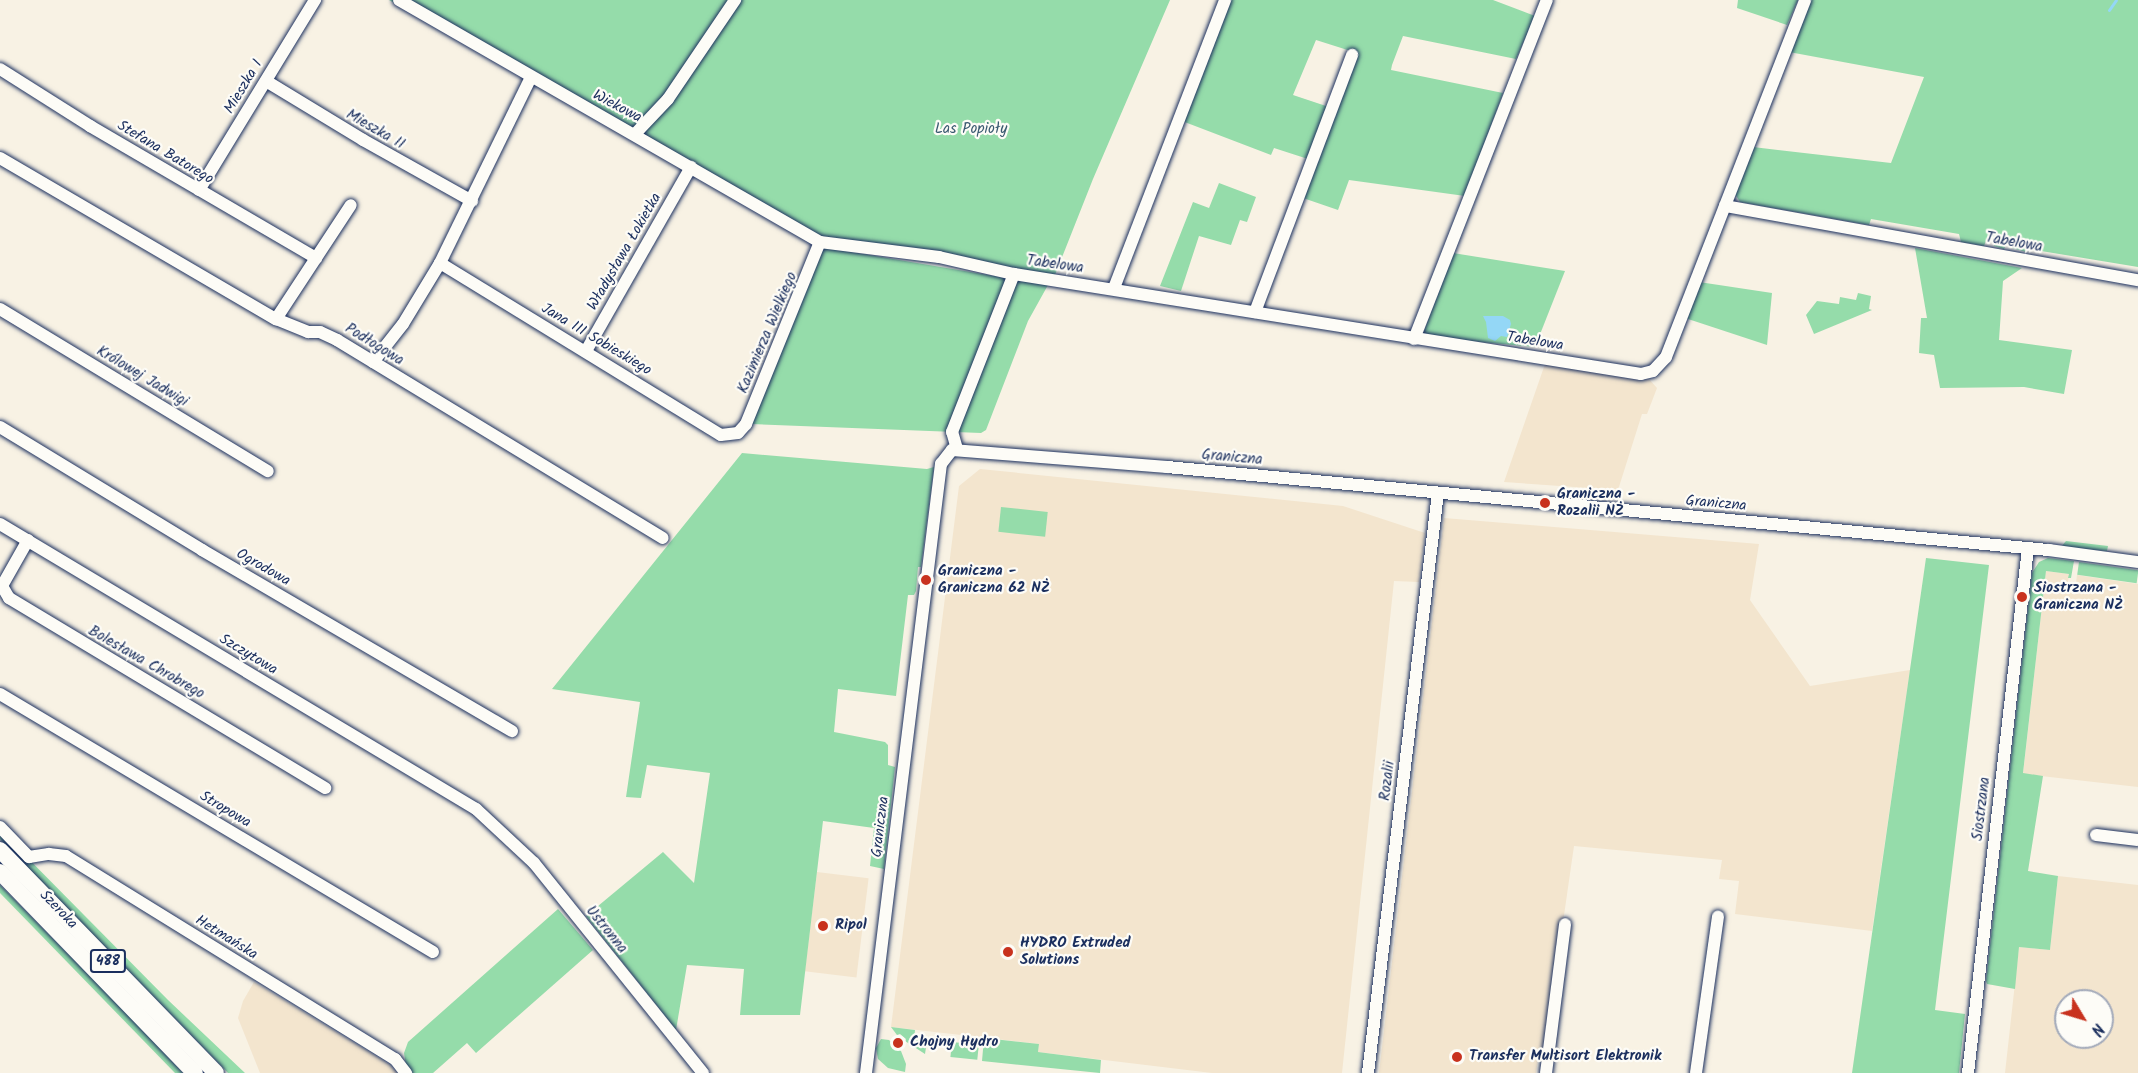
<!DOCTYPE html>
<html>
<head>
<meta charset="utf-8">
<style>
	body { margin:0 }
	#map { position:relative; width:2138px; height:1073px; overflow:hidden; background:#f8f2e4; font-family:Kalam,sans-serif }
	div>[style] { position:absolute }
	.built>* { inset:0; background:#f3e5ce; transform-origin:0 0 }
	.green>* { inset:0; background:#95dcaa; transform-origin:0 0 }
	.water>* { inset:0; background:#94d7f6 }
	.stream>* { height:3px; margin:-1.5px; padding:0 1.5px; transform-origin:1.5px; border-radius:1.5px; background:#94d7f6 }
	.roads { filter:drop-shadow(0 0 2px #1b2f5e) drop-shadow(0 0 2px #1b2f5e) }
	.minor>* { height:12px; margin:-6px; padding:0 6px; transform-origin:6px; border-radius:6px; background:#fdfcf7 }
	.major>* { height:16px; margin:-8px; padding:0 8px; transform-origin:8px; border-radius:8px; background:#fdfcf7 }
	.dots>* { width:16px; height:16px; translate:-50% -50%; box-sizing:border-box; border:3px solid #fdfcf7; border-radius:50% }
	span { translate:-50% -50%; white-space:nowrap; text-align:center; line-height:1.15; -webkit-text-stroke:4.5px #fdfcf7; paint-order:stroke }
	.shield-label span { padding:2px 4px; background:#fdfcf7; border:2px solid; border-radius:4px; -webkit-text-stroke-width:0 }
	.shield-label { font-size:14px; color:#1b2f5e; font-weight:700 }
	.street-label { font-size:15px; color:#1b2f5e }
	.park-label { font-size:15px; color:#3a5a71 }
	.poi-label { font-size:15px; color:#1b2f5e; font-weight:700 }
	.left { translate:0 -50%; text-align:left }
	.north { position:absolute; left:2054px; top:989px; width:60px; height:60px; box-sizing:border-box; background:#fdfcf7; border:2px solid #a3aaba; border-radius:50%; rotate:128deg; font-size:16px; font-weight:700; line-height:24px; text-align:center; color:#1b2f5e }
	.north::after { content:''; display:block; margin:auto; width:21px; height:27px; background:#c8321e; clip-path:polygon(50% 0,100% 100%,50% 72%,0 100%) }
</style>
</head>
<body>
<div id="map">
	<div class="built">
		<div style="clip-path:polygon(1545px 364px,1648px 378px,1657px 388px,1647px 414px,1642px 414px,1618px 490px,1504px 482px)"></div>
		<div style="clip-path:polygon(980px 469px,1343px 506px,1425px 533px,1419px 582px,1394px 581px,1342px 1073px,1212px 1073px,1038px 1052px,1039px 1044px,891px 1027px,959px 486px)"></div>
		<div style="clip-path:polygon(1444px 518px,1759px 544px,1750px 600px,1810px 686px,1910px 670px,1872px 931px,1735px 914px,1739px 881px,1719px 879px,1722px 860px,1574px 846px,1544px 1054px,1539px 1054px,1536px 1073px,1379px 1073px)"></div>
		<div style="clip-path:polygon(2046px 571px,2069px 574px,2068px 582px,2076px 583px,2077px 575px,2138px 584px,2138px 787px,2023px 774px)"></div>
		<div style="left:817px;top:872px;width:52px;height:100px;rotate:7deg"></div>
		<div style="clip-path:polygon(evenodd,2058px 876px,2138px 885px,2138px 1073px,2005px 1073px,2019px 947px,2050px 950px,2058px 876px,2066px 1001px,2102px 1001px,2102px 1037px,2066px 1037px,2066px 1001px)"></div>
		<div style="clip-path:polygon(254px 982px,389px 1064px,398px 1073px,260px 1073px,238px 1018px,243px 1001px)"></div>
	</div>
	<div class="green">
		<div style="clip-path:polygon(389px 0,1170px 0,1093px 179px,1055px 275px,824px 246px)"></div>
		<div style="clip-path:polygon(1231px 0,1493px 0,1535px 16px,1516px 59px,1403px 36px,1392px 65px,1391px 70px,1503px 93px,1465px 196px,1349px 180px,1338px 210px,1303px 198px,1357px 53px,1316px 40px,1293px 95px,1329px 107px,1308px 159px,1274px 148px,1271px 155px,1182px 121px)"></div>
		<div style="clip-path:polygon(1738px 0,1798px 0,1787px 25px,1737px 8px)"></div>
		<div style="clip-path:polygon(1809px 0,2138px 0,2138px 267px,2029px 249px,2026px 252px,2012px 248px,2010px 243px,2007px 243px,2004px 249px,1994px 246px,1993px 241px,1987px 238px,1984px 246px,1961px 242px,1959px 234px,1871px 219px,1869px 225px,1740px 202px,1735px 194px,1753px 147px,1891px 163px,1924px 77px,1789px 52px)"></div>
		<div style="clip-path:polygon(1219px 183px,1256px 197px,1247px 222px,1240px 220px,1231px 245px,1199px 236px,1181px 291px,1160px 286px,1193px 202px,1209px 208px)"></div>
		<div style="clip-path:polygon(822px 247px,1048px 285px,1028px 321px,986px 430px,981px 433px,752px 424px)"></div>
		<div style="clip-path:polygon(1915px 248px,2022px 268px,2003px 281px,1999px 340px,2072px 350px,2064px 394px,2024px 387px,1940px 388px,1934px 355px,1919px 353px,1921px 318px,1927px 318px)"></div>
		<div style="clip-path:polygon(1453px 253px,1565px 271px,1535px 347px,1427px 337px,1423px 334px)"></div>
		<div style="clip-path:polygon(1699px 282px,1772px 293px,1767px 345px,1685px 318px)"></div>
		<div style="clip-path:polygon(1858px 293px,1871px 296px,1869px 309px,1872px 310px,1814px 334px,1806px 315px,1817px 301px,1839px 304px,1840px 297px,1856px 300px)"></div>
		<div style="clip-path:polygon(742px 453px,927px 469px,934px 467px,921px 567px,918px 567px,916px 591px,914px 595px,908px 595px,896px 696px,838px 689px,834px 732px,885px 742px,888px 745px,888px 765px,895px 767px,884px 869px,870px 866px,874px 828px,823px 821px,800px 1015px,740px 1015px,744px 969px,687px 965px,676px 1030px,586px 916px,663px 852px,694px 883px,710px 773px,647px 765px,641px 798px,626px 797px,640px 702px,552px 689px)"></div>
		<div style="left:1001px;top:507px;width:47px;height:25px;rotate:6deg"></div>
		<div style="clip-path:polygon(2066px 541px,2108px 546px,2107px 551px,2061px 547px)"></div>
		<div style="clip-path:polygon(1926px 558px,1989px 565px,1935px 1010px,1965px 1014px,1959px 1073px,1852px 1073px)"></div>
		<div style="clip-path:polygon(2048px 558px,2074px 561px,2071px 578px,2068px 578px,2069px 574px,2046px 571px,2023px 773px,2043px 776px,2028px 871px,2058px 876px,2050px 950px,2019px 947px,2015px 989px,1987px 984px,1986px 981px,2032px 573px,2039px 562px)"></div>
		<div style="left:2079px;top:562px;width:60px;height:13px;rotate:8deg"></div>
		<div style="clip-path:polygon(0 830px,168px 1000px,245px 1073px,228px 1073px,0 839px)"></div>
		<div style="clip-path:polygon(0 885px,125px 1012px,183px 1073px,175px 1073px,0 893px)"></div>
		<div style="clip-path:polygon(558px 909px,593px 950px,476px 1053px,467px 1043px,433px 1073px,413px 1073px,406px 1066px,404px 1053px,408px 1042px)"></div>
		<div style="clip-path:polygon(891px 1027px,915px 1030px,914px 1040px,927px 1041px,925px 1054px,905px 1041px,906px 1039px,900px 1034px,897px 1035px)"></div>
		<div style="clip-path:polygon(984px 1038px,1039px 1044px,1038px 1052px,1101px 1060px,1100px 1073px,982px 1061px)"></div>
		<div style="clip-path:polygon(881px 1039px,889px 1040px,901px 1051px,906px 1064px,905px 1072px,888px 1068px,878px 1059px,876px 1048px)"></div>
		<div style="left:952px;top:1042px;width:27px;height:15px;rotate:6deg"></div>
	</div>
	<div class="water">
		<div style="clip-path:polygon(1483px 316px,1503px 316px,1510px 320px,1511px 324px,1507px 337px,1501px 336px,1495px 341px,1488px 338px,1486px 322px)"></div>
	</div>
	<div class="stream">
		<div style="left:2109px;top:10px;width:12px;rotate:-55deg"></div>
	</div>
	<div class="roads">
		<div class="minor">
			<div style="left:399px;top:0;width:486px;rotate:29.9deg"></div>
			<div style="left:820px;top:242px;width:120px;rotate:7.2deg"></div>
			<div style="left:939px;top:257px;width:77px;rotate:12.8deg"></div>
			<div style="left:1014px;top:274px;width:635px;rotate:9.06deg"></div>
			<div style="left:1641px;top:374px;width:12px;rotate:-14deg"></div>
			<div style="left:1653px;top:371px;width:19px;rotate:-47deg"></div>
			<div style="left:1666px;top:357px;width:383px;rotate:-68.7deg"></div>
			<div style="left:0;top:69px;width:107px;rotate:32.3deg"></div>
			<div style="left:90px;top:126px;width:262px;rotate:30.3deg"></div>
			<div style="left:266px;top:81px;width:114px;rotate:31.3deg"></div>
			<div style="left:363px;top:140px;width:125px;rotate:29.2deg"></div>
			<div style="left:635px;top:134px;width:48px;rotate:-46.7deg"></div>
			<div style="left:668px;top:99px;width:120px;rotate:-55.9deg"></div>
			<div style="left:0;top:158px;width:320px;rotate:30.3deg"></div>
			<div style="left:276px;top:319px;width:35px;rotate:22deg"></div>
			<div style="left:308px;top:332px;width:12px"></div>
			<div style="left:320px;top:332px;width:19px;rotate:25deg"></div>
			<div style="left:337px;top:340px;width:381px;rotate:31.3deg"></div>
			<div style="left:199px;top:190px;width:223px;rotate:-58.6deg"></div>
			<div style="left:1725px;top:206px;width:420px;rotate:10.2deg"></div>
			<div style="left:440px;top:263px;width:329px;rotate:31.5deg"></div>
			<div style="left:721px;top:435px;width:17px;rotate:-7deg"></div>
			<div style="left:738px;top:433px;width:12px;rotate:-48deg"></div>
			<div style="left:746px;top:424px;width:196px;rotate:-67.9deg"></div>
			<div style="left:1114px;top:288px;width:309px;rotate:-68.9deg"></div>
			<div style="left:0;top:309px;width:313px;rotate:31.2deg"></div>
			<div style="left:1255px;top:312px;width:275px;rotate:-69.3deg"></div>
			<div style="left:276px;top:319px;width:136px;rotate:-56.7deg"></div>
			<div style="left:1414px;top:339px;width:364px;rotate:-68.6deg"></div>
			<div style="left:586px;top:351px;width:212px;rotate:-60.3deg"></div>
			<div style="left:373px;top:362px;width:48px;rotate:-51.7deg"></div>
			<div style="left:403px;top:324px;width:71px;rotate:-58.8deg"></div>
			<div style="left:440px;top:263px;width:207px;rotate:-63.9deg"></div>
			<div style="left:0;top:427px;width:237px;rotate:31.3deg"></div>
			<div style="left:202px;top:550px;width:359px;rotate:30.3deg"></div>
			<div style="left:957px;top:449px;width:18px;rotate:-106deg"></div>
			<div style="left:952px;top:432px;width:170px;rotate:-68.6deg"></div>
			<div style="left:0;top:524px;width:555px;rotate:30.91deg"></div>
			<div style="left:476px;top:809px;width:79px;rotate:43deg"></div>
			<div style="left:534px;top:863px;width:270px;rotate:51.2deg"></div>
			<div style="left:28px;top:540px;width:53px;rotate:119.5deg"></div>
			<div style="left:2px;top:586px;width:14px;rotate:60deg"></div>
			<div style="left:9px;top:598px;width:369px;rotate:31deg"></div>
			<div style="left:0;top:694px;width:504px;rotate:30.79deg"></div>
			<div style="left:0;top:827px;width:42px;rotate:46deg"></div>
			<div style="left:29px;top:857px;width:20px;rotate:-9deg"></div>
			<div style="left:49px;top:854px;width:17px;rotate:7deg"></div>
			<div style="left:66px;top:856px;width:387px;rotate:31.7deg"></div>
			<div style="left:395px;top:1059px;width:18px;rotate:52deg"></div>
			<div style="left:2096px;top:835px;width:42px;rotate:6.8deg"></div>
			<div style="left:866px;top:1073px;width:614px;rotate:-82.98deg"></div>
			<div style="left:941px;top:464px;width:18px;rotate:-52deg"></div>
			<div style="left:952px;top:450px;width:216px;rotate:4.5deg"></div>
			<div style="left:1167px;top:467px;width:886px;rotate:5.38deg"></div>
			<div style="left:2049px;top:550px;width:90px;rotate:7.7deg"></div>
			<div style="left:1368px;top:1073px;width:584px;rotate:-83.12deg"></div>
			<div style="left:1546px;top:1073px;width:150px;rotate:-82.7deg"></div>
			<div style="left:1696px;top:1073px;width:158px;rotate:-82deg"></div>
			<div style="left:1968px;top:1073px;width:528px;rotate:-83.48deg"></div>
		</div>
		<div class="major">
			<div style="left:0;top:850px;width:310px;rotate:45.9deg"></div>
			<div style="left:0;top:872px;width:280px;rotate:45.9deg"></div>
		</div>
	</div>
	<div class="dots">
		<div style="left:1545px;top:503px;background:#c8321e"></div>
		<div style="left:926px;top:580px;background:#c8321e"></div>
		<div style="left:2022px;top:597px;background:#c8321e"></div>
		<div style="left:823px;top:926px;background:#c8321e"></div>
		<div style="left:1008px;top:952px;background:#c8321e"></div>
		<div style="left:898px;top:1043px;background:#c8321e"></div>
		<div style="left:1457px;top:1057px;background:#c8321e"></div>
	</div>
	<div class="shield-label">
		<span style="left:108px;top:961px">488</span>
	</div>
	<div class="street-label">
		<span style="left:244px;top:87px;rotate:-59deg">Mieszka I</span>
		<span style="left:617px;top:107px;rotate:28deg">Wiekowa</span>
		<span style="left:375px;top:130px;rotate:30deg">Mieszka II</span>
		<span style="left:165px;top:153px;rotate:31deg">Stefana Batorego</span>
		<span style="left:2014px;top:243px;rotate:10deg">Tabelowa</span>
		<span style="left:625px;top:252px;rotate:-60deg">Władysława Łokietka</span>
		<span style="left:1055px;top:265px;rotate:8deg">Tabelowa</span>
		<span style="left:768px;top:333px;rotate:-67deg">Kazimierza Wielkiego</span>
		<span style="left:596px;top:340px;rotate:31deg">Jana III Sobieskiego</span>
		<span style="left:1535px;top:342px;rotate:9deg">Tabelowa</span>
		<span style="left:374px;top:345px;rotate:32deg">Podłogowa</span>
		<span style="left:142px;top:377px;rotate:31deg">Królowej Jadwigi</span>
		<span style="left:1232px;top:458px;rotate:5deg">Graniczna</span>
		<span style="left:1716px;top:504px;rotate:5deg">Graniczna</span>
		<span style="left:263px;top:568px;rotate:30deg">Ogrodowa</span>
		<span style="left:248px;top:655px;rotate:31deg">Szczytowa</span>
		<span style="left:146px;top:663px;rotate:30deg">Bolesława Chrobrego</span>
		<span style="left:1388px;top:781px;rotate:-83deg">Rozalii</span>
		<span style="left:1982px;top:809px;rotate:-83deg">Siostrzana</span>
		<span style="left:225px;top:810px;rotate:31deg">Stropowa</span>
		<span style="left:881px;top:827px;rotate:-83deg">Graniczna</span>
		<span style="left:58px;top:910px;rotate:46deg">Szeroka</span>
		<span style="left:606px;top:930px;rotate:51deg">Ustronna</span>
		<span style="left:226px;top:938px;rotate:32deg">Hetmańska</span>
	</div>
	<div class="park-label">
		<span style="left:971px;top:130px">Las Popioły</span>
	</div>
	<div class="poi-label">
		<span class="left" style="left:1557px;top:503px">Graniczna -<br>Rozalii NŻ</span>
		<span class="left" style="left:938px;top:580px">Graniczna -<br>Graniczna 62 NŻ</span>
		<span class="left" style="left:2034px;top:597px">Siostrzana -<br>Graniczna NŻ</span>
		<span class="left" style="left:835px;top:926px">Ripol</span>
		<span class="left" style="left:1020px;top:952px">HYDRO Extruded<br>Solutions</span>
		<span class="left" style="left:910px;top:1043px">Chojny Hydro</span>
		<span class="left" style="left:1469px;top:1057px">Transfer Multisort Elektronik</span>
	</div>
	<div class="north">N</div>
</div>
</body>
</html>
